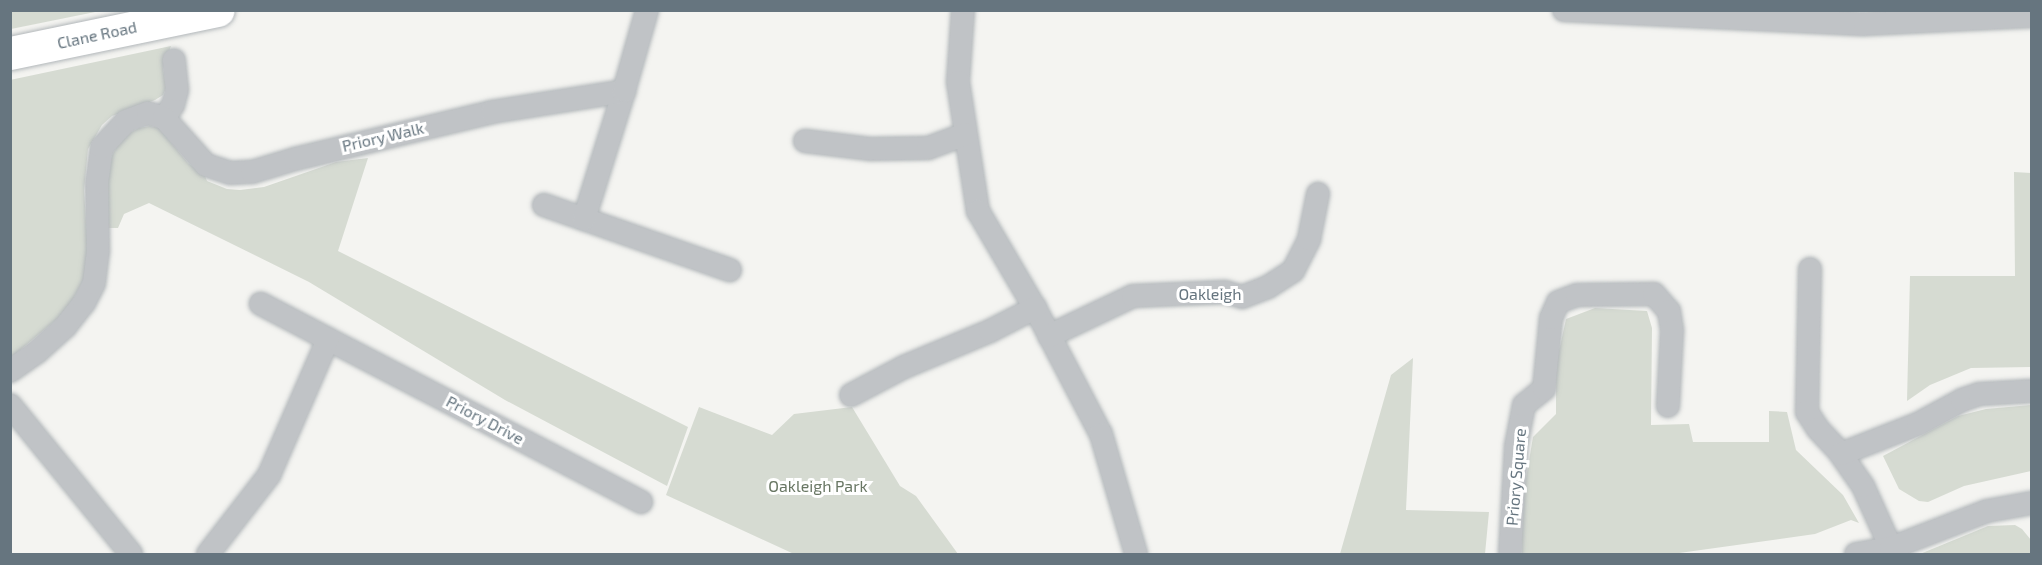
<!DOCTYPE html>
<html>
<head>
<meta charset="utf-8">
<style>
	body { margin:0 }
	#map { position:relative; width:2042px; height:565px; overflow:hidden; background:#f4f4f1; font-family:"Exo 2",sans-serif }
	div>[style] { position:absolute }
	.green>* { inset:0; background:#d6dbd2 }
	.roads { filter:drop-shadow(0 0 2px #b2b7ba) drop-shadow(0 0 2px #b2b7ba) }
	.minor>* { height:22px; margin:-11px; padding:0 11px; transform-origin:11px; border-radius:11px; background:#c0c3c6 }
	.secondary>* { height:33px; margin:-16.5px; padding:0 16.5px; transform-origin:16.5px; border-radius:16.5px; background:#fff }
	span { translate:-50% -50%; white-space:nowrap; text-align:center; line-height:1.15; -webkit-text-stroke:6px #fff; paint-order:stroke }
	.street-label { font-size:16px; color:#66757f }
	.park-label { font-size:16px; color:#697764 }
	.frame { position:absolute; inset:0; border:12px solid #66757f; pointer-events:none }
</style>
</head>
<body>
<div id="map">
	<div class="green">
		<div style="clip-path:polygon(11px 10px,100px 10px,100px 11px,11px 29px)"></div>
		<div style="clip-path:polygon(171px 46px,163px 69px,166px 88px,163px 95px,155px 100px,112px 116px,102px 125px,88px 149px,84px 190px,88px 253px,85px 277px,72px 301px,57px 319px,13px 356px,10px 354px,10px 80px)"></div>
		<div style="clip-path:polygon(150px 126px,159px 128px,188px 163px,205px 176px,207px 181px,227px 189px,240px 190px,264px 187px,336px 162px,368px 158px,338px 251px,688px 427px,667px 486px,505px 400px,309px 282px,149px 203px,124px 214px,118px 228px,108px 228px,105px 206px,109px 161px,122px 137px,139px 128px)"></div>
		<div style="clip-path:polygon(2014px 172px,2031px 173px,2031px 367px,1971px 368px,1930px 385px,1907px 401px,1910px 276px,2015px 276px)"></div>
		<div style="clip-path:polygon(1595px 308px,1647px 311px,1652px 328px,1651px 425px,1689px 424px,1693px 442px,1769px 442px,1769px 411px,1787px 412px,1796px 450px,1843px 495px,1859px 523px,1851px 520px,1815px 534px,1672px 554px,1522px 554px,1522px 502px,1533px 437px,1556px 414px,1556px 365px,1566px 319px)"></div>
		<div style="clip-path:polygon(1413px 358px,1406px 510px,1489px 512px,1485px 554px,1340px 554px,1391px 375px)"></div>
		<div style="clip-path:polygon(2031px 405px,2031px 471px,1964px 486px,1928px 502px,1919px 501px,1899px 489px,1883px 456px,1958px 416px,1986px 409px)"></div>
		<div style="clip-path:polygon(699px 407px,772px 435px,794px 414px,852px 407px,900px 486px,916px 496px,958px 554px,794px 554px,666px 495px)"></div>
		<div style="clip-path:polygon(2015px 525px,2022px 529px,2031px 540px,2031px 554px,1920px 554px,1988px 526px)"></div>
	</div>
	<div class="roads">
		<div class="minor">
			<div style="left:963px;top:10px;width:72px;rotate:94deg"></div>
			<div style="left:958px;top:82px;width:131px;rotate:81.2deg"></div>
			<div style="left:978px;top:211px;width:113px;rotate:59.6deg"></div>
			<div style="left:1035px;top:308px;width:142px;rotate:62.4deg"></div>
			<div style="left:1101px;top:434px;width:125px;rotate:73.7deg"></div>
			<div style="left:1564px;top:10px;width:301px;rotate:2.7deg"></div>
			<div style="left:1865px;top:24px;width:167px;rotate:-2.7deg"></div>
			<div style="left:164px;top:118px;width:16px;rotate:-55deg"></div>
			<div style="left:173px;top:105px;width:16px;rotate:-75deg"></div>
			<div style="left:177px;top:90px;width:30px;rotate:-96deg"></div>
			<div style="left:805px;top:141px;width:65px;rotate:7deg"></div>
			<div style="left:870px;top:149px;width:58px;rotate:-1deg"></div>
			<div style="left:928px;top:148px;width:40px;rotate:-20.2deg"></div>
			<div style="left:544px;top:205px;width:197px;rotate:19.3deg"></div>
			<div style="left:584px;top:219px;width:134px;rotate:-72.6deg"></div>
			<div style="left:1810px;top:269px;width:143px;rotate:91.2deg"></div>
			<div style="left:1807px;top:412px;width:20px;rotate:57deg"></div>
			<div style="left:1818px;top:429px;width:34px;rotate:47deg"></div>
			<div style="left:1049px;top:336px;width:93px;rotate:-25.5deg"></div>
			<div style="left:1133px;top:296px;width:92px;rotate:-2.5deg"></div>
			<div style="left:1225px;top:292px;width:18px;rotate:16deg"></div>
			<div style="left:1242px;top:297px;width:28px;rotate:-21deg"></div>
			<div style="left:1268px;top:287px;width:30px;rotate:-33deg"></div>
			<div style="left:1293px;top:271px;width:36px;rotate:-63deg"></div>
			<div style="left:1309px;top:239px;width:46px;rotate:-78.7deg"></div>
			<div style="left:328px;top:339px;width:353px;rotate:27.5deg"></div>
			<div style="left:10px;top:371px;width:33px;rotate:-35deg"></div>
			<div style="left:37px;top:352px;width:38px;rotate:-42deg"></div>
			<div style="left:65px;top:327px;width:31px;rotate:-52deg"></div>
			<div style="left:84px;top:303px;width:22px;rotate:-63deg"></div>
			<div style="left:94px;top:283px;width:32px;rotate:-83deg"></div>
			<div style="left:98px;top:251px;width:68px;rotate:-90.8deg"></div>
			<div style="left:97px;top:183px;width:36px;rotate:-82deg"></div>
			<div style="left:102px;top:147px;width:35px;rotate:-47deg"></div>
			<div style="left:126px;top:121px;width:23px;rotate:-20deg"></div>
			<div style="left:148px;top:113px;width:17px;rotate:17deg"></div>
			<div style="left:164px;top:118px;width:63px;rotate:48.2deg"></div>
			<div style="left:206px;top:165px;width:25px;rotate:18deg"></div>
			<div style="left:230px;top:173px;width:22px;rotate:-3deg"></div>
			<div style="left:252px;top:172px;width:45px;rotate:-16.8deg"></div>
			<div style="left:295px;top:159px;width:203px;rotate:-13.4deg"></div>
			<div style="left:492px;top:112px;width:134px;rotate:-9deg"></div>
			<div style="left:624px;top:91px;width:84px;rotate:-74.1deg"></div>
			<div style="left:851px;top:395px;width:60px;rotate:-27.8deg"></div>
			<div style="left:904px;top:367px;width:93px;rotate:-22.7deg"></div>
			<div style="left:990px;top:331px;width:51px;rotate:-27.1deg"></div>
			<div style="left:10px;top:405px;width:192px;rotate:50.9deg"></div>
			<div style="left:1891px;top:548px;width:68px;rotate:-114.3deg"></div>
			<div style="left:1863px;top:486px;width:39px;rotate:-125deg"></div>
			<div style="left:1841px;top:454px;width:83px;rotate:-21.3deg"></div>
			<div style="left:1918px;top:424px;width:50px;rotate:-28.6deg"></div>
			<div style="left:1962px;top:400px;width:18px;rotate:-19deg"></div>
			<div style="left:1979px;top:394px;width:53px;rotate:-3.2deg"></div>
			<div style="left:208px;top:554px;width:100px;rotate:-52.3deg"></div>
			<div style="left:269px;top:475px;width:148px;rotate:-66.5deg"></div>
			<div style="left:328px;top:339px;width:76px;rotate:-152.4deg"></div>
			<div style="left:1510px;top:554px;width:108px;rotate:-86.8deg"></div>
			<div style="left:1516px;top:446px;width:42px;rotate:-79deg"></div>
			<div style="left:1524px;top:405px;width:26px;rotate:-39deg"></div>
			<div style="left:1544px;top:389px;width:71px;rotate:-84.4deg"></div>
			<div style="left:1551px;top:318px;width:17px;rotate:-66deg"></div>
			<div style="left:1558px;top:302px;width:20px;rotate:-20deg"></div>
			<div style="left:1577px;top:295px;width:77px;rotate:-0.7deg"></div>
			<div style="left:1654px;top:294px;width:23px;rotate:49deg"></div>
			<div style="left:1669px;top:311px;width:20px;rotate:81deg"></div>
			<div style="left:1672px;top:331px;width:75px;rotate:93.1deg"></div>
			<div style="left:1856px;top:554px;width:36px;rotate:-10deg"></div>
			<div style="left:1891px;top:548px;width:103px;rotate:-21.1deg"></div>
			<div style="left:1987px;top:511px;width:46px;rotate:-10.1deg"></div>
		</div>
		<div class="secondary">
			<div style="left:10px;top:53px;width:212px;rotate:-11.7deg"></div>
		</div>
	</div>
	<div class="street-label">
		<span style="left:97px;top:35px;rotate:-12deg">Clane Road</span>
		<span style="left:383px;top:137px;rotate:-13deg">Priory Walk</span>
		<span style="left:1210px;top:294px">Oakleigh</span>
		<span style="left:485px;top:420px;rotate:28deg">Priory Drive</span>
		<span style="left:1516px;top:477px;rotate:-85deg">Priory Square</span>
	</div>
	<div class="park-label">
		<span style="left:818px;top:486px">Oakleigh Park</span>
	</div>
	<div class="frame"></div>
</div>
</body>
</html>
